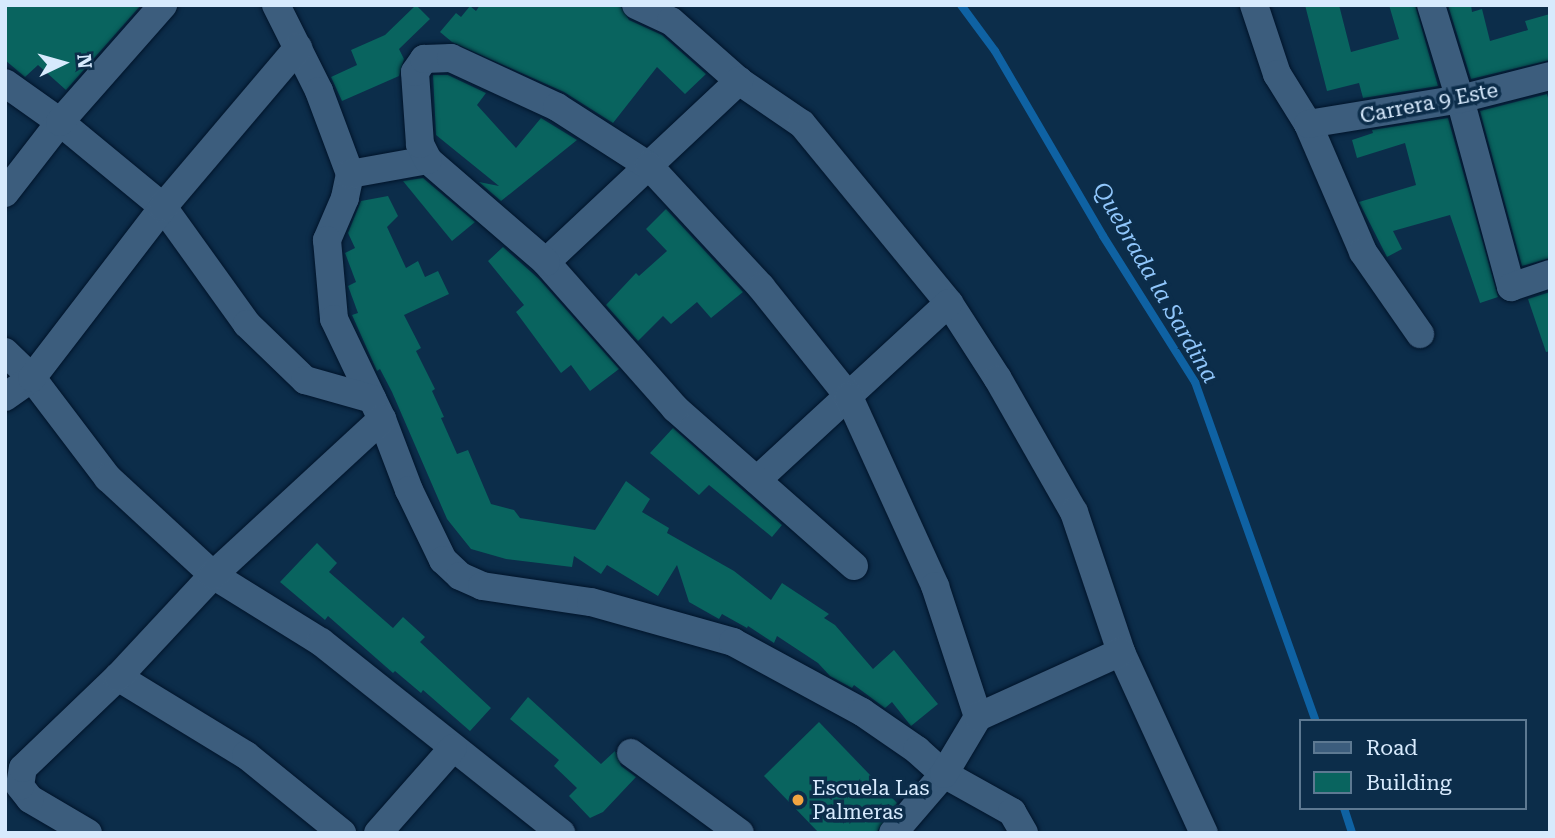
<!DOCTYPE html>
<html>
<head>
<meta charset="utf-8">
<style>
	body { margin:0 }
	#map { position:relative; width:1555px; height:838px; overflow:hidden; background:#0c2d4a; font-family:"Roboto Serif",serif }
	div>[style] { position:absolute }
	.stream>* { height:8px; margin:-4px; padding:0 4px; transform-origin:4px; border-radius:4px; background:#0f62a3 }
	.building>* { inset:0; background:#09645f }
	.roads { filter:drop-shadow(0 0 2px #00142a) drop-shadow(0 0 2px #00142a) }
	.street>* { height:28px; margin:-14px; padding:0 14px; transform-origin:14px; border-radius:14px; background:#3c5d7d }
	.dots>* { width:19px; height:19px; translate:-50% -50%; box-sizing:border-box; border:4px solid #0c2d4a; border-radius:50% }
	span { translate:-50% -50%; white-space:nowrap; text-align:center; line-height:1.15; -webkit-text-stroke:7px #0c2d4a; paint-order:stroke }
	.street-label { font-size:21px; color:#d7eafd }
	.poi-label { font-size:21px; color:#d7eafd }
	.left { translate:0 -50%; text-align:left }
	.water-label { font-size:23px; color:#90c6fb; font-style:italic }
	.frame { position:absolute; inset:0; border:7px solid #d7eafd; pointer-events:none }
	.legend { position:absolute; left:1299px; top:719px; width:228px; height:91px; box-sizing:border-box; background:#0c2d4a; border:2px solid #5d7992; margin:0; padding:9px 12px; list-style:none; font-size:21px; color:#d7eafd }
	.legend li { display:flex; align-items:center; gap:14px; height:35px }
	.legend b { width:35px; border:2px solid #5d7992 }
	.north { position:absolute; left:28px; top:28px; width:70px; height:70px; -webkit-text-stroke:5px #0c2d4a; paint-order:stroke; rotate:85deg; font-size:19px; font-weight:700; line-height:28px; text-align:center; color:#d7eafd }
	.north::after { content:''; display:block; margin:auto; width:24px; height:32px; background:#d7eafd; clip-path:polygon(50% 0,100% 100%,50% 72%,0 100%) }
</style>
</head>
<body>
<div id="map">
	<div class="stream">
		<div style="left:961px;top:5px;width:57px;rotate:53.5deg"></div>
		<div style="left:995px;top:51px;width:214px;rotate:59.7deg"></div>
		<div style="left:1103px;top:236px;width:173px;rotate:57.8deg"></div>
		<div style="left:1195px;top:382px;width:360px;rotate:70.4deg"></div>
		<div style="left:1344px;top:808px;width:26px;rotate:72deg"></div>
	</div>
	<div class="building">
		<div style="clip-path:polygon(5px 5px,141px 5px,66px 90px,38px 65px,25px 77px,5px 60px)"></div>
		<div style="clip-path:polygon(416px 5px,430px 19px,399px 49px,404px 59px,399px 76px,342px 101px,331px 77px,357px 65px,351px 50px,385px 35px)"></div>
		<div style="clip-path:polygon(480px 5px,620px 5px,629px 20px,662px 35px,706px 74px,685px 94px,657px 67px,613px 123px,564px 92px,452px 42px,440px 32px,456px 13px,461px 17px,470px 6px,476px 11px)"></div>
		<div style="clip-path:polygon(1305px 5px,1339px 5px,1351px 52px,1399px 39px,1389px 5px,1415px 5px,1438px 86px,1363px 98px,1359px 83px,1327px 91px)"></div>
		<div style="clip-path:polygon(1448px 5px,1471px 5px,1472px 12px,1482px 9px,1490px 41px,1528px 30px,1525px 21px,1550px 14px,1550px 60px,1471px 79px)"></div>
		<div style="clip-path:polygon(433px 75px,448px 75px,486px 93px,477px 105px,516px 148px,541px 118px,577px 140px,501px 201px,479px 182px,499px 186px,436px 135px)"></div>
		<div style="clip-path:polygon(1547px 94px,1550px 105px,1550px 258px,1522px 266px,1480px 111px)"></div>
		<div style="clip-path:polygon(1448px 118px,1498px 297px,1480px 303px,1450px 215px,1393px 231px,1402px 249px,1387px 257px,1359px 202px,1416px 185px,1405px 143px,1357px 158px,1352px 140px,1373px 133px,1372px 130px)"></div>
		<div style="clip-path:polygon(423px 178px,475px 222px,452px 241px,403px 181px)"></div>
		<div style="clip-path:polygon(388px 196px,398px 216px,387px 227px,406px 268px,418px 261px,425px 277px,438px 271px,449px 294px,404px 315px,421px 348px,416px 351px,435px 389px,432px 391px,444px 417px,441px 418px,457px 454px,468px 450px,491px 504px,514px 510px,520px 518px,595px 530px,626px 481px,650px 499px,642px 512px,669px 528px,667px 533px,734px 571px,771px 600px,782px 583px,829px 614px,824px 618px,835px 625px,873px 669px,894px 650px,938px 704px,911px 726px,892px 702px,885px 708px,854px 685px,852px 688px,830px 676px,818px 663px,777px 636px,774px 643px,748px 626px,747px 628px,722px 614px,719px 619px,689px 602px,677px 565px,658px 596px,607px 565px,601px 574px,574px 556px,572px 567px,506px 559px,471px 549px,447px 519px,392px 392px,380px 369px,377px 371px,352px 315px,358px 313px,348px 286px,356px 282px,345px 253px,355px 248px,348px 233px,361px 201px)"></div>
		<div style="clip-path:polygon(666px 209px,743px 292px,711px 318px,697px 302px,671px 324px,663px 316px,638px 341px,606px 305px,636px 273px,639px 276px,667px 251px,646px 229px)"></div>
		<div style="clip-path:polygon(503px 247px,539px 279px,619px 369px,590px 391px,571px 365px,561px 373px,516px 312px,524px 305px,488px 261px)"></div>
		<div style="clip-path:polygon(1550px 292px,1550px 351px,1546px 352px,1528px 299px)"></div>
		<div style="clip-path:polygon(673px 428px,782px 525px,772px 537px,709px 485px,699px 495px,650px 453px)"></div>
		<div style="clip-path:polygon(317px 543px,337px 563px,329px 572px,393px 628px,403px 617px,425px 637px,420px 642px,491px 708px,470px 731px,423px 690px,421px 693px,395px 671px,393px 673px,328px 616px,325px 620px,280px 582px)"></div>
		<div style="clip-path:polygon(528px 697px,601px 764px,615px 751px,621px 766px,636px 777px,603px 812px,590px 818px,569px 796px,577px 788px,554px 766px,559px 760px,510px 719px)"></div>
		<div style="clip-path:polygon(819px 722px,897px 803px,876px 833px,819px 833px,764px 776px)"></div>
	</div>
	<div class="roads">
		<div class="street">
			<div style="left:276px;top:5px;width:96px;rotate:63.4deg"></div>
			<div style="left:319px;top:91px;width:89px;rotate:69.5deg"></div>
			<div style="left:350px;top:174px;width:25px;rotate:102deg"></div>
			<div style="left:345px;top:198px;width:46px;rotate:113.2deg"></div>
			<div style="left:327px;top:240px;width:79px;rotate:84.9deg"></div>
			<div style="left:334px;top:319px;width:111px;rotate:64.4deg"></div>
			<div style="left:382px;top:419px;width:76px;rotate:69.2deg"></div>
			<div style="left:409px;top:490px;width:78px;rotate:64.1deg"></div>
			<div style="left:443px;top:560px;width:23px;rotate:43deg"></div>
			<div style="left:460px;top:576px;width:24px;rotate:24deg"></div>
			<div style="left:482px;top:586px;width:110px;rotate:8.4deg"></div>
			<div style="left:591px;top:602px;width:148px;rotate:15.7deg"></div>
			<div style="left:733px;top:642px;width:147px;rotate:28.5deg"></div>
			<div style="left:862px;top:712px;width:67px;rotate:34.6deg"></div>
			<div style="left:917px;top:750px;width:36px;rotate:42deg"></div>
			<div style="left:944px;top:774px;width:78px;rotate:29.2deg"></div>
			<div style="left:1012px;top:812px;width:24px;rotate:60deg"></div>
			<div style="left:636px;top:5px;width:38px;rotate:25deg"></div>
			<div style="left:671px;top:21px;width:91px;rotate:41.4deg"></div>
			<div style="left:739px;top:81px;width:76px;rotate:34.3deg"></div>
			<div style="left:802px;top:124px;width:232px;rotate:50.6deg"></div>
			<div style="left:949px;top:303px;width:90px;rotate:57.2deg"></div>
			<div style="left:998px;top:379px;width:153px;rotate:60.3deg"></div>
			<div style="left:1074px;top:512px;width:148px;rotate:71.4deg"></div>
			<div style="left:1121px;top:652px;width:199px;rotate:65.4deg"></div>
			<div style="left:1254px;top:5px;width:73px;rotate:71.6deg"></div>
			<div style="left:1277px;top:74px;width:59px;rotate:58.2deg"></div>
			<div style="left:1308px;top:124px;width:139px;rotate:66.7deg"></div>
			<div style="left:1363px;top:252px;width:100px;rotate:55.2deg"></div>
			<div style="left:1431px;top:5px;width:98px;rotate:72.9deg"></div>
			<div style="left:1460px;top:99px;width:195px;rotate:74.8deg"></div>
			<div style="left:1511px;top:287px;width:41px;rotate:-18.4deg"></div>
			<div style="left:5px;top:83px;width:67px;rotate:35.3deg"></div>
			<div style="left:60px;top:122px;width:134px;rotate:39.5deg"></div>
			<div style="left:163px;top:207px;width:144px;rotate:54.3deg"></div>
			<div style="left:247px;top:324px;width:81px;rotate:44deg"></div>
			<div style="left:305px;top:380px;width:70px;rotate:15.8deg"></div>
			<div style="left:1308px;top:124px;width:154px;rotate:-9.3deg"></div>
			<div style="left:1460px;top:99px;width:93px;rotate:-14.3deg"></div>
			<div style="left:350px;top:174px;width:79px;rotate:-10.2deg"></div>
			<div style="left:5px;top:193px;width:90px;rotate:-52.2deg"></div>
			<div style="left:60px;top:122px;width:156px;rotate:-48.6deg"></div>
			<div style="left:546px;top:262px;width:265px;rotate:-43.2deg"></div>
			<div style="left:5px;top:352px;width:37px;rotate:44deg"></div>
			<div style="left:32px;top:378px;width:126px;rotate:52.8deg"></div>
			<div style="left:108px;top:478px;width:143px;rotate:42.7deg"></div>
			<div style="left:213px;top:575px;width:127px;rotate:31.8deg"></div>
			<div style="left:321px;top:642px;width:307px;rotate:38.5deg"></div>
			<div style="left:5px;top:397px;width:33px;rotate:-35deg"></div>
			<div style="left:32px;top:378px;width:215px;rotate:-52.5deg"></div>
			<div style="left:163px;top:207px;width:209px;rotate:-49.7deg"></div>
			<div style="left:757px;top:480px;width:261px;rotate:-42.7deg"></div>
			<div style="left:854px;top:566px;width:239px;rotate:-138.6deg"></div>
			<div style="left:675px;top:408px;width:195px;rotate:-131.5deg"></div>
			<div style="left:546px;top:262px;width:156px;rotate:-139.2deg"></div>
			<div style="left:428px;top:160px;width:18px;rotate:-117deg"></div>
			<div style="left:420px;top:144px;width:72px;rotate:-94deg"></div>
			<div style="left:415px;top:72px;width:16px;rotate:-55deg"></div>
			<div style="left:424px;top:59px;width:27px;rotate:-2deg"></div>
			<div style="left:451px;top:58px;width:117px;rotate:24.8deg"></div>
			<div style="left:557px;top:107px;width:109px;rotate:32.7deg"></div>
			<div style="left:649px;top:166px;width:165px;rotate:47.2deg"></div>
			<div style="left:761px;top:287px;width:141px;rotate:51.3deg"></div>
			<div style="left:849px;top:397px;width:208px;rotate:65.5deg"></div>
			<div style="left:935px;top:586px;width:138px;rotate:71.8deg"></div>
			<div style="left:118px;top:677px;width:150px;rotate:31.4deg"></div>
			<div style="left:246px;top:755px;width:124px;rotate:39.1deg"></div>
			<div style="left:631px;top:753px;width:135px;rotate:36.3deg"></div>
			<div style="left:88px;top:833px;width:67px;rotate:-149.6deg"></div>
			<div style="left:30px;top:799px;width:16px;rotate:-128deg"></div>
			<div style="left:20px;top:786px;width:18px;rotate:-81deg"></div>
			<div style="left:23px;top:768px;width:132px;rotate:-43.8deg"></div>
			<div style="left:118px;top:677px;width:139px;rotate:-47deg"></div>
			<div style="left:213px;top:575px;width:230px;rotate:-42.7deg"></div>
			<div style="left:378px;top:833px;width:113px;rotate:-48.6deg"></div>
			<div style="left:893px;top:833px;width:78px;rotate:-49.2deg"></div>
			<div style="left:944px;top:774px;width:66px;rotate:-59.2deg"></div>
			<div style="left:978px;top:717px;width:157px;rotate:-24.4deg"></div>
		</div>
	</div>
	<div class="dots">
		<div style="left:798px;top:800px;background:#f2a541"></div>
	</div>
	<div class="street-label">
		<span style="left:1429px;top:103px;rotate:-11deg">Carrera 9 Este</span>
	</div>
	<div class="poi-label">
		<span class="left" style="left:812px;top:800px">Escuela Las<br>Palmeras</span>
	</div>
	<div class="water-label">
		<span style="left:1155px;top:283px;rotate:60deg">Quebrada la Sardina</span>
	</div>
	<div class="frame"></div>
	<ul class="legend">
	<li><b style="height:9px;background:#3c5d7d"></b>Road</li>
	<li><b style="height:19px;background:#09645f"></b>Building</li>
	</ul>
	<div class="north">N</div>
</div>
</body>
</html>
